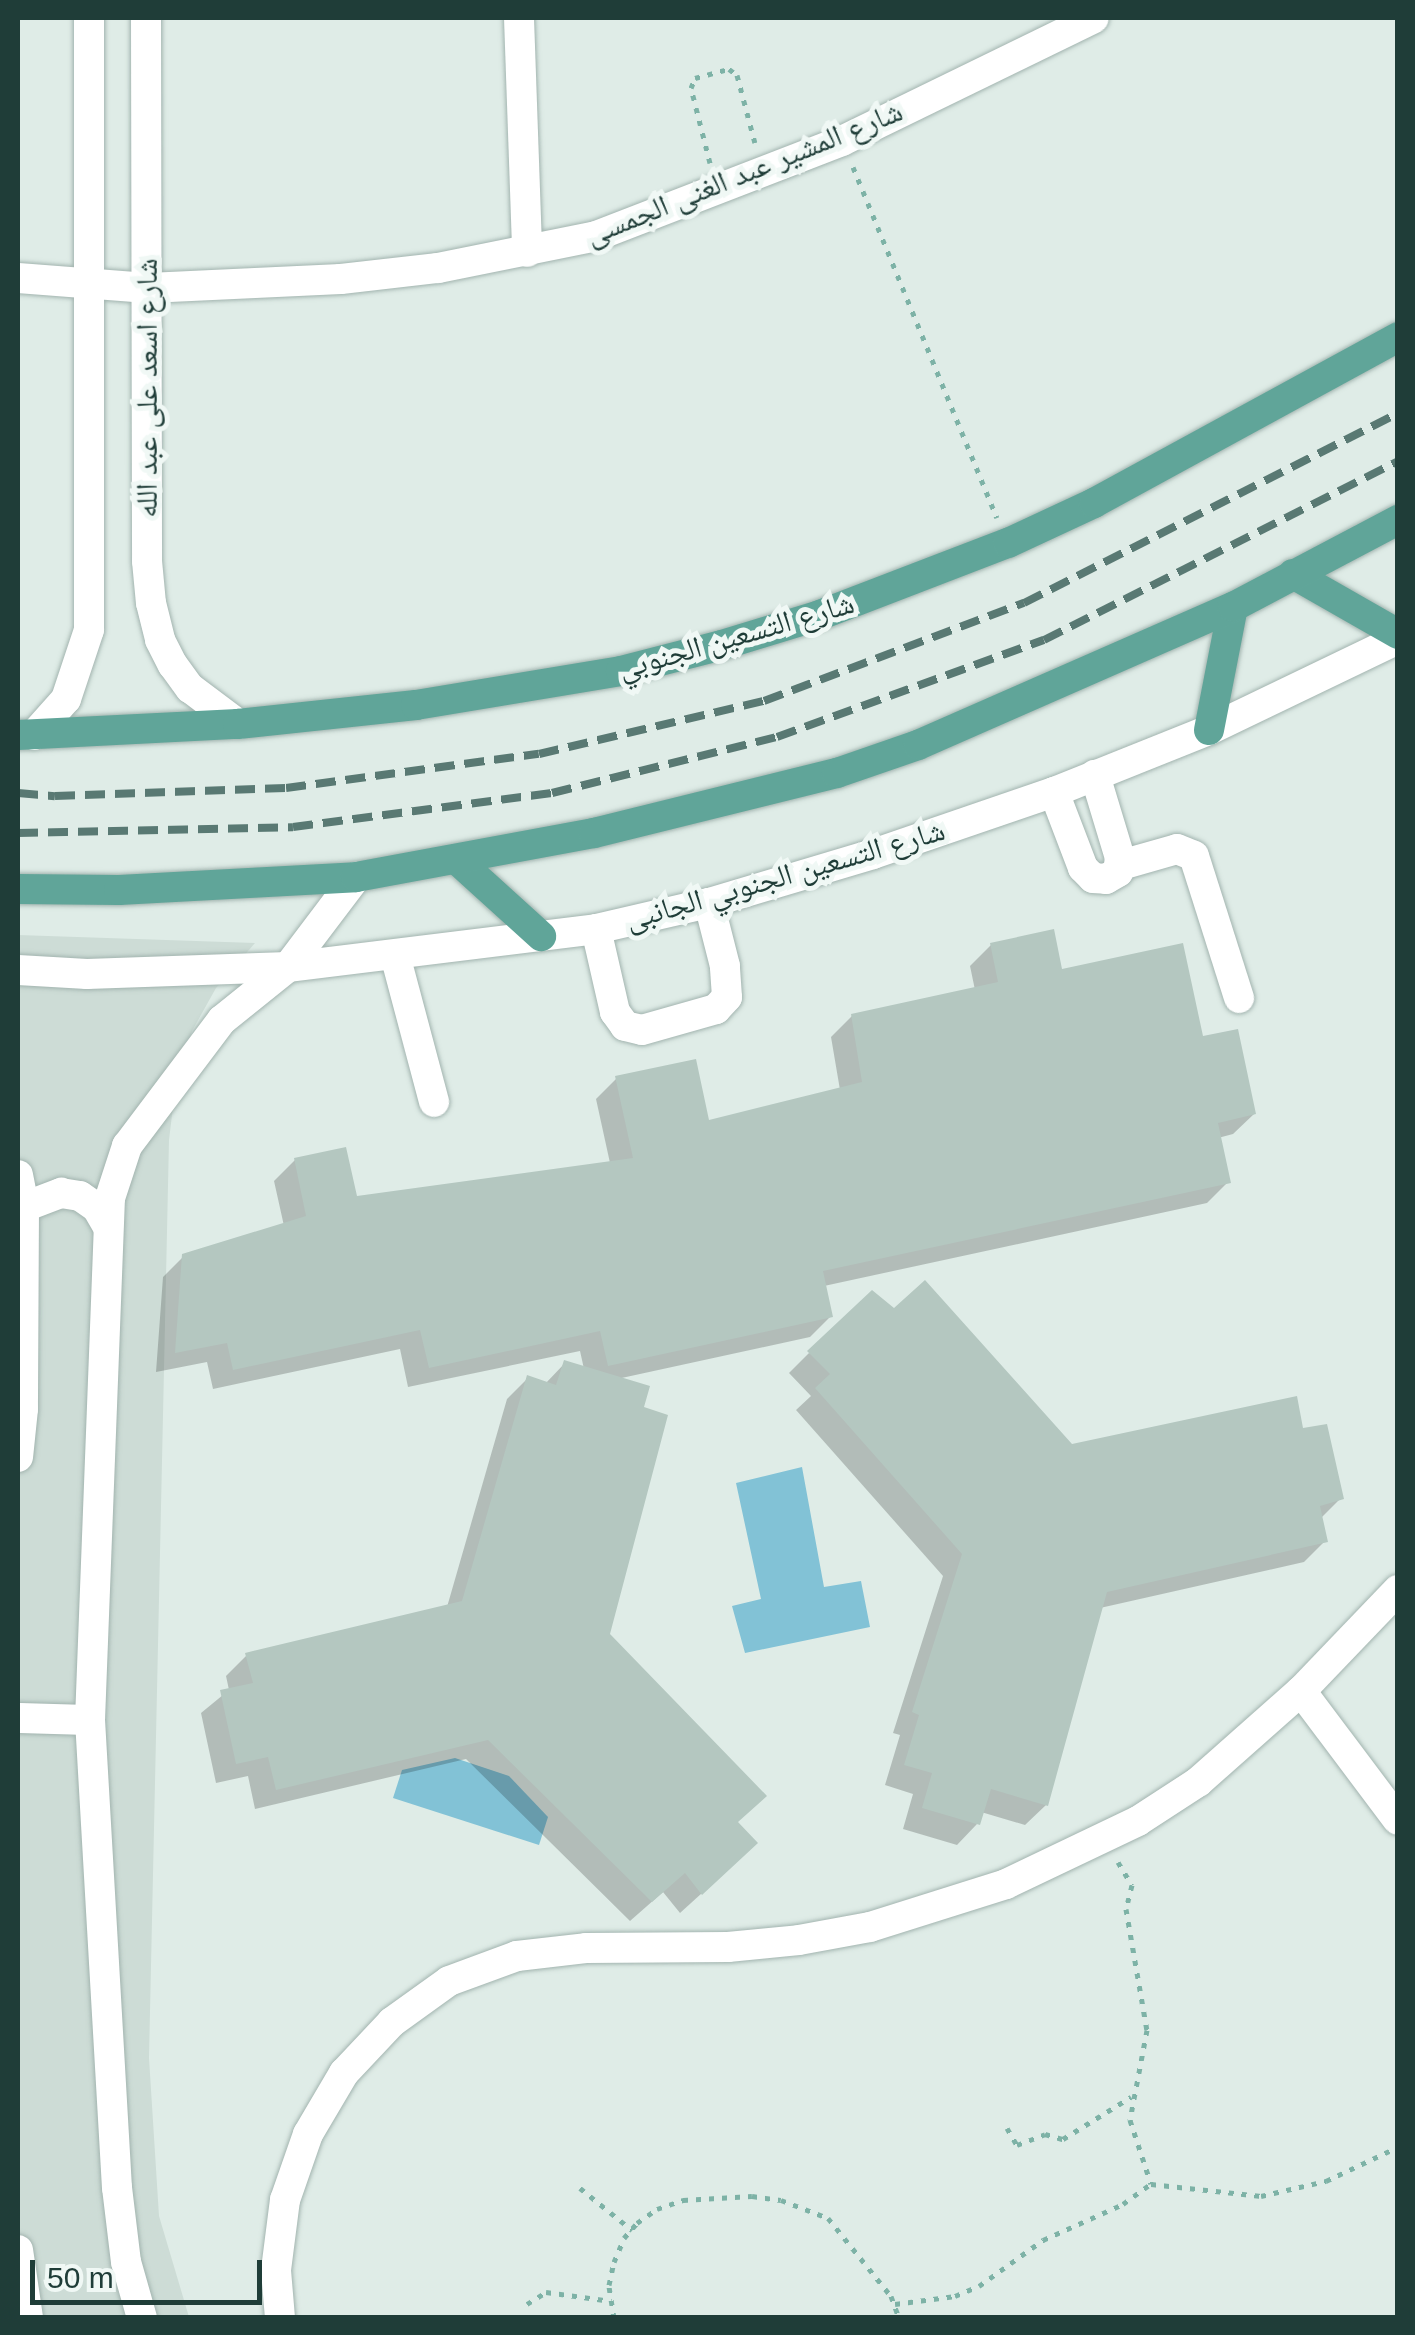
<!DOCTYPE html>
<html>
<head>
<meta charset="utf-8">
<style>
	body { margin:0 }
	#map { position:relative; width:1415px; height:2335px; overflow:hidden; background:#dfece7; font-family:Helvetica,"Noto Naskh Arabic",sans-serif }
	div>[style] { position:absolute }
	.built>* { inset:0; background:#cddcd6 }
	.water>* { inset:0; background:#82c2d6 }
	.shadow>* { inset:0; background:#0003 }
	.building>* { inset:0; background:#b4c7c0 }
	.path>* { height:5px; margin-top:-2.5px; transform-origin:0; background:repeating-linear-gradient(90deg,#7db2a6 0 5px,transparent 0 13px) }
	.roads { filter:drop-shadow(0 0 2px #a2b4af) drop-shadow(0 0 2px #a2b4af) }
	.minor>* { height:30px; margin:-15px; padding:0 15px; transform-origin:15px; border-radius:15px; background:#fff }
	.major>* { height:30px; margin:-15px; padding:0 15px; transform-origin:15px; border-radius:15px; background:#60a599 }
	.rail>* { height:8px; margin-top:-4px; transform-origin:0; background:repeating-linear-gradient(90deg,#597973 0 20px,transparent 0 30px) }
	span { translate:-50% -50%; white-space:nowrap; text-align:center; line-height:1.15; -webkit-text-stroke:10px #f0f8f5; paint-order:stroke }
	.street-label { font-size:30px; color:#1f3d38 }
	.frame { position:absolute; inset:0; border:20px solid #1f3d38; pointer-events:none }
	.scale { position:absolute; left:30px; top:2260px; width:232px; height:45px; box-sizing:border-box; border:5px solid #1f3d38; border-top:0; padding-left:12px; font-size:30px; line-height:35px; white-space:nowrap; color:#1f3d38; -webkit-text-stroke:8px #f0f8f5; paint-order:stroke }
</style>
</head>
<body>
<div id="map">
	<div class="built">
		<div style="clip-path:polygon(18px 935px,255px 943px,216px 988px,192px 1031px,176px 1082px,169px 1140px,149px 2058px,159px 2216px,189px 2317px,18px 2318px)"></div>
	</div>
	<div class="water">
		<div style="clip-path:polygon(802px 1467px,824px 1587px,861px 1581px,870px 1627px,745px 1653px,732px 1606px,761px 1599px,736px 1483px)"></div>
		<div style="clip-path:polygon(455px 1758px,509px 1776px,548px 1817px,539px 1845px,393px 1798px,402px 1770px)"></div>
	</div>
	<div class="shadow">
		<div style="clip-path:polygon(991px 945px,1060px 972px,1201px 1039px,1254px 1114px,1233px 1134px,1218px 1138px,1228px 1182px,1207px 1203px,824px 1286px,830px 1317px,810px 1337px,617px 1379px,607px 1634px,736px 1823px,734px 1864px,680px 1913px,663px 1892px,630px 1921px,466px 1759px,255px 1809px,248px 1776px,216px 1783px,201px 1713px,229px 1690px,226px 1676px,246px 1656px,447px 1607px,507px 1399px,528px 1378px,545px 1384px,565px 1363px,584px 1369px,580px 1351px,408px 1387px,400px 1349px,213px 1389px,207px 1362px,156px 1372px,163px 1277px,184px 1256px,284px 1226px,274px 1181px,295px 1160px,355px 1199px,610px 1163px,596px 1099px,616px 1079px,707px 1123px,840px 1090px,831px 1037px,852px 1016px,975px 990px,970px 966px)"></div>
		<div style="clip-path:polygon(809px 1353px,1071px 1447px,1301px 1431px,1341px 1498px,1320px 1519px,1325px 1541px,1304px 1562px,1100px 1608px,1046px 1805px,1025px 1825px,981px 1812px,977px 1824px,957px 1845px,903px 1829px,913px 1794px,885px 1785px,900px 1735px,893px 1733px,943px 1576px,796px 1410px,811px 1396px,789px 1373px)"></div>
	</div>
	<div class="building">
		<div style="clip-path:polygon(1054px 929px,1062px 969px,1183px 943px,1203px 1036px,1238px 1029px,1256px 1114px,1218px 1123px,1231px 1183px,823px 1271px,833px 1317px,608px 1366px,600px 1331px,429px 1368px,420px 1330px,233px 1370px,227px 1343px,175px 1353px,182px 1254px,306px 1216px,294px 1158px,346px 1147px,357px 1196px,633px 1158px,615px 1076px,696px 1059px,709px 1120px,862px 1082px,851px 1014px,998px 982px,990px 943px)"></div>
		<div style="clip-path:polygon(925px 1280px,1072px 1444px,1297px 1396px,1303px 1428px,1327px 1424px,1344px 1499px,1320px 1506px,1328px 1542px,1107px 1592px,1048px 1806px,991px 1789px,980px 1825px,922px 1808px,932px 1773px,904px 1765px,919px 1715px,912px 1712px,962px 1554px,815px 1388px,830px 1374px,807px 1351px,872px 1290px,894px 1308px)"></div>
		<div style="clip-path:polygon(564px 1360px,650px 1386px,644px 1407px,668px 1415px,610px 1634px,767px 1796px,738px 1822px,758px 1843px,702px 1895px,685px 1873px,652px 1902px,488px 1740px,276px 1790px,268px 1757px,236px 1764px,220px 1690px,253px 1683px,245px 1653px,462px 1601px,527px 1375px,556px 1385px)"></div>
	</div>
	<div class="path">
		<div style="left:710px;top:163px;width:77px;rotate:-104.2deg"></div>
		<div style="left:691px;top:88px;width:11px;rotate:-68deg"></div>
		<div style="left:695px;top:78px;width:35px;rotate:-15deg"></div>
		<div style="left:729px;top:69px;width:10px;rotate:37deg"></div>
		<div style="left:737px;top:75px;width:70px;rotate:75.2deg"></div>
		<div style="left:853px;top:167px;width:379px;rotate:67.7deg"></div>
		<div style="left:1118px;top:1862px;width:27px;rotate:59deg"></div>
		<div style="left:1132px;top:1885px;width:25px;rotate:104deg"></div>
		<div style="left:1126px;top:1909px;width:123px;rotate:80.2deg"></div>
		<div style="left:1147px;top:2030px;width:92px;rotate:100.7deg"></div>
		<div style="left:1130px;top:2120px;width:67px;rotate:71.8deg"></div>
		<div style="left:1007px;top:2128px;width:20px;rotate:60deg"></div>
		<div style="left:1017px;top:2145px;width:30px;rotate:-21deg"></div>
		<div style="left:1045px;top:2134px;width:19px;rotate:16deg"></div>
		<div style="left:1063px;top:2139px;width:80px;rotate:-31.7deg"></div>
		<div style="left:580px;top:2188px;width:67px;rotate:38.9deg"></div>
		<div style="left:527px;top:2304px;width:22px;rotate:-32deg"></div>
		<div style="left:546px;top:2292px;width:66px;rotate:7.9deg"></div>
		<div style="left:895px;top:2304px;width:61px;rotate:-7.6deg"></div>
		<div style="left:955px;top:2296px;width:26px;rotate:-23deg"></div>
		<div style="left:979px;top:2286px;width:79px;rotate:-35.7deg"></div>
		<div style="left:1043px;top:2240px;width:88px;rotate:-24.2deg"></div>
		<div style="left:1123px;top:2204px;width:34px;rotate:-36deg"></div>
		<div style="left:1151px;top:2184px;width:111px;rotate:6.2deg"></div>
		<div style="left:1261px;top:2196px;width:67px;rotate:-13deg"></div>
		<div style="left:1326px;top:2181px;width:80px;rotate:-25.3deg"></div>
		<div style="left:614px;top:2318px;width:33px;rotate:-99deg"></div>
		<div style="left:609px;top:2285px;width:24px;rotate:-78deg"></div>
		<div style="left:614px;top:2262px;width:26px;rotate:-67deg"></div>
		<div style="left:624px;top:2238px;width:20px;rotate:-49deg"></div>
		<div style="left:637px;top:2223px;width:24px;rotate:-35deg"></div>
		<div style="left:657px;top:2209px;width:28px;rotate:-19deg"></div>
		<div style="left:683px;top:2200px;width:69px;rotate:-3.3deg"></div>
		<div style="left:752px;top:2196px;width:29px;rotate:8deg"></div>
		<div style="left:781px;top:2200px;width:50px;rotate:21deg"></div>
		<div style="left:828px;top:2218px;width:100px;rotate:51.1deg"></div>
		<div style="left:891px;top:2296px;width:23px;rotate:70deg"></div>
	</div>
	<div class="roads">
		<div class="minor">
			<div style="left:146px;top:18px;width:543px;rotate:89.89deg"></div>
			<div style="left:147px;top:561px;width:42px;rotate:84.6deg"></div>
			<div style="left:151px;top:603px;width:38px;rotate:76deg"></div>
			<div style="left:160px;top:640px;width:28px;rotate:63deg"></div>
			<div style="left:173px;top:665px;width:29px;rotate:54deg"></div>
			<div style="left:190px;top:688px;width:60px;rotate:36.9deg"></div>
			<div style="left:519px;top:18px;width:234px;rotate:88deg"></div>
			<div style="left:18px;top:278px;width:130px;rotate:4.4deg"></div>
			<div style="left:148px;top:288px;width:193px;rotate:-2.7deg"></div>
			<div style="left:341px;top:279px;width:98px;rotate:-6.5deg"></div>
			<div style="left:438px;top:268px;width:161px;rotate:-11.4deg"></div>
			<div style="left:596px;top:236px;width:264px;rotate:-21.1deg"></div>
			<div style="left:842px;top:141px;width:280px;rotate:-26deg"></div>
			<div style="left:34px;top:735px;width:48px;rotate:-48.4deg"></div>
			<div style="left:66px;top:699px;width:73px;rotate:-71.6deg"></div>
			<div style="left:89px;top:630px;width:612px;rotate:-90deg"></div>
			<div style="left:1054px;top:792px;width:81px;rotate:69.1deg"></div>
			<div style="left:1083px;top:868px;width:14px;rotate:45deg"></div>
			<div style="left:1093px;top:878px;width:13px;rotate:4deg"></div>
			<div style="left:1106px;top:879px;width:14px;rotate:-30deg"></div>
			<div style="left:1118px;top:872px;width:14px;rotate:-82deg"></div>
			<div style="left:1120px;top:858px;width:87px;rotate:-106.8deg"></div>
			<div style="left:1121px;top:865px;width:58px;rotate:-15.9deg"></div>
			<div style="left:1177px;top:849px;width:18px;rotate:22deg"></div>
			<div style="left:1194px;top:856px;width:149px;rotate:72.4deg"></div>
			<div style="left:596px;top:929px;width:85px;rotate:77.1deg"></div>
			<div style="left:615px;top:1012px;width:17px;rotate:54deg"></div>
			<div style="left:625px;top:1026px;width:17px;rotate:13deg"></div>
			<div style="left:642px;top:1030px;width:77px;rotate:-15.8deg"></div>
			<div style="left:716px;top:1009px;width:16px;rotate:-47deg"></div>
			<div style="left:727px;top:997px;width:31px;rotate:-94deg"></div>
			<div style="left:725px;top:966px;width:65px;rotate:-104.3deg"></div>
			<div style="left:395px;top:955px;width:152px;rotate:75.1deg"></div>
			<div style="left:18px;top:970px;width:69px;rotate:3.3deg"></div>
			<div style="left:87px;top:974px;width:201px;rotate:-2deg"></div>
			<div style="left:288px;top:967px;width:310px;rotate:-7deg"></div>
			<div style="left:596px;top:929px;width:116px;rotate:-13deg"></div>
			<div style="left:709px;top:903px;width:171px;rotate:-16.6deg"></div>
			<div style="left:873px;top:854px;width:191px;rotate:-18.9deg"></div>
			<div style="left:1054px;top:792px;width:167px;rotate:-21.8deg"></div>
			<div style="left:1209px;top:730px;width:210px;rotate:-25.7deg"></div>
			<div style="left:18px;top:1175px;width:33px;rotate:79deg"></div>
			<div style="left:24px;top:1207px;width:202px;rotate:90.3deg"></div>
			<div style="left:23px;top:1409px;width:48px;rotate:95.9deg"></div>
			<div style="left:24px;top:1207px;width:40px;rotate:-21deg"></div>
			<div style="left:61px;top:1193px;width:19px;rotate:9deg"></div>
			<div style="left:80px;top:1196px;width:21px;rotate:35deg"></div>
			<div style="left:97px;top:1208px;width:20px;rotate:60deg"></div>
			<div style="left:1301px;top:1691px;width:161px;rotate:53.1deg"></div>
			<div style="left:18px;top:1718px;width:72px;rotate:1.6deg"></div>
			<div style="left:18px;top:2250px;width:69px;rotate:81.6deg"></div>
			<div style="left:142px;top:2318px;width:58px;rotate:-105.9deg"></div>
			<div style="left:126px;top:2262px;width:75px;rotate:-96.9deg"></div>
			<div style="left:117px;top:2188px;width:469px;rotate:-93.3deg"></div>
			<div style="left:90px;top:1720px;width:522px;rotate:-87.81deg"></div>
			<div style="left:110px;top:1198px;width:55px;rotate:-71.9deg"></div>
			<div style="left:127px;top:1146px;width:158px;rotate:-53deg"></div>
			<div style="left:222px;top:1020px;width:85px;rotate:-38.8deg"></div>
			<div style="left:288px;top:967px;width:113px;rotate:-52.9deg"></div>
			<div style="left:280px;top:2318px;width:48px;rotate:-94.8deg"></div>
			<div style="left:276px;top:2270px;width:71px;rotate:-82.7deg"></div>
			<div style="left:285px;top:2200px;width:70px;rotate:-70.8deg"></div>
			<div style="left:308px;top:2134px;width:71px;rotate:-59.5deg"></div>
			<div style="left:344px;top:2073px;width:70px;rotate:-46.7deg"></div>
			<div style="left:392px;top:2022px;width:70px;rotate:-35.7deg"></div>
			<div style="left:449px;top:1981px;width:72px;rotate:-20.2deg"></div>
			<div style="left:517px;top:1956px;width:69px;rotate:-6.6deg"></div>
			<div style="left:586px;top:1948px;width:142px;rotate:-0.4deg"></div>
			<div style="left:728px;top:1947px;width:71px;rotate:-5.6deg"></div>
			<div style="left:799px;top:1940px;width:72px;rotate:-10.4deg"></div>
			<div style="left:870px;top:1927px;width:143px;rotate:-17.5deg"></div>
			<div style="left:1006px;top:1884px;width:146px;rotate:-25.5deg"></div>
			<div style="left:1138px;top:1821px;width:72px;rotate:-33deg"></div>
			<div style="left:1198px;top:1782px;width:137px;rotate:-41.5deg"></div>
			<div style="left:1301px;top:1691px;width:140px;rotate:-46.2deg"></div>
		</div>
		<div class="major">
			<div style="left:1293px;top:574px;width:121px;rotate:29.7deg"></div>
			<div style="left:1209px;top:730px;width:125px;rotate:-79deg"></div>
			<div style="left:18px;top:735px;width:220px;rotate:-2.9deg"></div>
			<div style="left:238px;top:724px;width:179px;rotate:-6.1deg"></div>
			<div style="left:416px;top:705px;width:208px;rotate:-9.4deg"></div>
			<div style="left:621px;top:671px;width:104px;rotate:-14.4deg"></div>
			<div style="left:722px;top:645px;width:102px;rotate:-17deg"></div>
			<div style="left:820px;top:615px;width:201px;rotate:-21deg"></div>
			<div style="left:1008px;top:543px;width:95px;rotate:-24.9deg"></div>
			<div style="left:1094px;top:503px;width:346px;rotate:-28.6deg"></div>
			<div style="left:456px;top:859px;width:115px;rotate:42.2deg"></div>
			<div style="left:18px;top:889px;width:101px;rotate:0.6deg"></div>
			<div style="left:119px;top:890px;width:237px;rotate:-3.1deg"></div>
			<div style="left:356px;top:877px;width:242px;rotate:-10.5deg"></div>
			<div style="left:594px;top:833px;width:250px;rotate:-13.9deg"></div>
			<div style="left:837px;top:773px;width:86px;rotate:-19.1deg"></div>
			<div style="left:918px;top:745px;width:344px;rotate:-23.7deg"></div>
			<div style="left:1233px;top:607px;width:187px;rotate:-27.8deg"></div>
		</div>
	</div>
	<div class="rail">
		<div style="left:18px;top:793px;width:37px;rotate:5deg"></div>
		<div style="left:55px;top:796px;width:231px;rotate:-2deg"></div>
		<div style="left:286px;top:788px;width:255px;rotate:-7.7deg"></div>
		<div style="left:539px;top:754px;width:231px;rotate:-13.3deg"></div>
		<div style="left:764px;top:701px;width:278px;rotate:-20.7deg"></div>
		<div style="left:1024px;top:603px;width:419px;rotate:-26.9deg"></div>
		<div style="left:18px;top:833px;width:275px;rotate:-1.2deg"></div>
		<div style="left:293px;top:827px;width:261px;rotate:-7.5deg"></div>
		<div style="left:552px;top:793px;width:232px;rotate:-14deg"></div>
		<div style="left:777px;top:737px;width:284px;rotate:-20deg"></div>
		<div style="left:1044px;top:640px;width:397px;rotate:-26.8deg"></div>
	</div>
	<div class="street-label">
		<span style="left:744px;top:173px;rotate:-22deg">شارع المشير عبد الغنى الجمسى</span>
		<span style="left:147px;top:388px;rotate:-90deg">شارع اسعد على عبد الله</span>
		<span style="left:736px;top:636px;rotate:-16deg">شارع التسعين الجنوبي</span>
		<span style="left:785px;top:875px;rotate:-16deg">شارع التسعين الجنوبي الجانبى</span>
	</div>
	<div class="frame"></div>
	<div class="scale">50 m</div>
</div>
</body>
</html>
